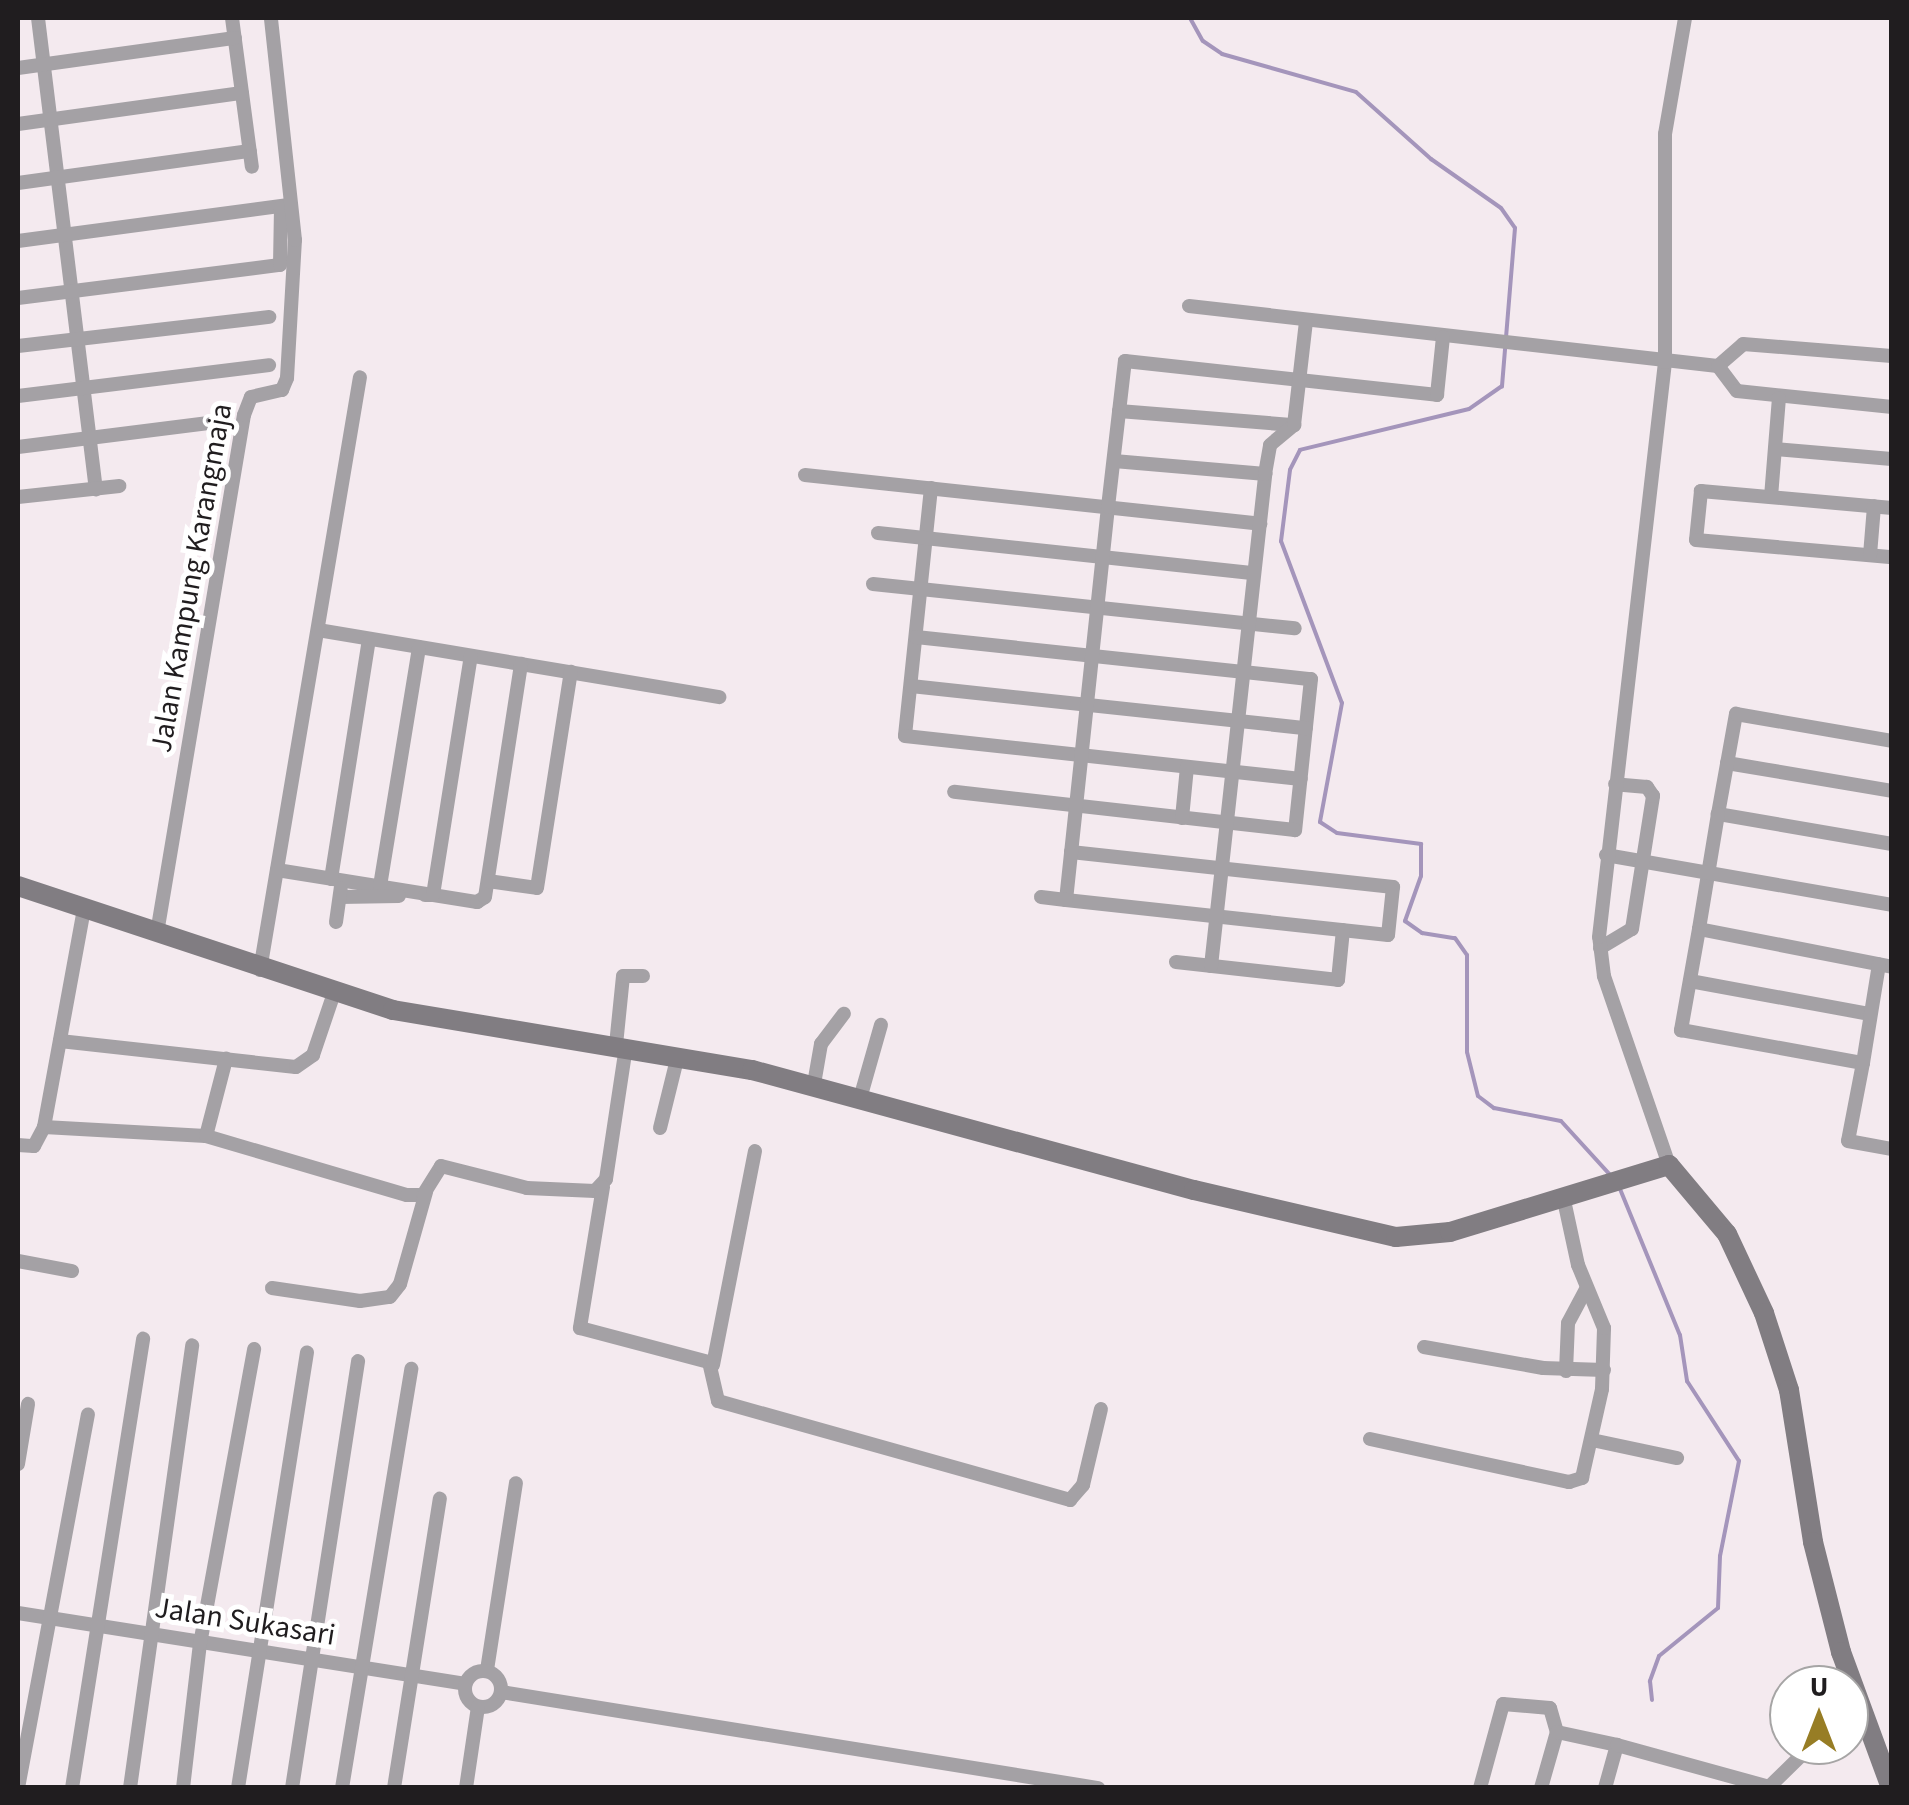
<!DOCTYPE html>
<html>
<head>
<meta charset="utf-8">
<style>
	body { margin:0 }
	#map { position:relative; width:1909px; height:1805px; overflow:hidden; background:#f4eaef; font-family:"Source Sans 3",sans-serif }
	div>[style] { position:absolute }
	.stream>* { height:4px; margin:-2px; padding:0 2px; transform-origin:2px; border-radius:2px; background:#a495bb }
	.street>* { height:14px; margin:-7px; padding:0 7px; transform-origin:7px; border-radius:7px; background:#a4a1a5 }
	.street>.ring { margin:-7px; padding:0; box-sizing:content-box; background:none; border:14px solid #a4a1a5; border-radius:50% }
	.secondary>* { height:20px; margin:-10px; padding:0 10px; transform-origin:10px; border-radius:10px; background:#817d82 }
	span { translate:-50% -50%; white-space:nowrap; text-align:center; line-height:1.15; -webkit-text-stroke:10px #fff; paint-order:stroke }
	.street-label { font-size:30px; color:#201d1f }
	.frame { position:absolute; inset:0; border:20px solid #201d1f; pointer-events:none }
	.north { position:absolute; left:1769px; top:1665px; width:100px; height:100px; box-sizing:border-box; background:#fff; border:2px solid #a6a5a5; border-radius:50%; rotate:0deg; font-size:28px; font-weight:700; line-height:40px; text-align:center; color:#201d1f }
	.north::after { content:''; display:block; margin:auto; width:35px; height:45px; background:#977d25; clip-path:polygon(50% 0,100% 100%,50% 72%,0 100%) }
</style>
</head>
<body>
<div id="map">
	<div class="stream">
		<div style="left:1190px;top:18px;width:26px;rotate:61deg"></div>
		<div style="left:1203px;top:41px;width:23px;rotate:34deg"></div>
		<div style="left:1222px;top:54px;width:139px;rotate:15.8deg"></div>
		<div style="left:1356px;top:92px;width:101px;rotate:41.8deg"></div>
		<div style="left:1431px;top:159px;width:85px;rotate:35deg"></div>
		<div style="left:1501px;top:208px;width:24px;rotate:55deg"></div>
		<div style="left:1515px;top:228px;width:159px;rotate:94.7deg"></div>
		<div style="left:1502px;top:386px;width:40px;rotate:145.1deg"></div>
		<div style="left:1469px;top:409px;width:174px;rotate:166.4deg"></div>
		<div style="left:1300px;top:450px;width:22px;rotate:117deg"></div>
		<div style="left:1290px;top:470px;width:72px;rotate:97.2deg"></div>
		<div style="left:1281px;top:541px;width:173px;rotate:69.4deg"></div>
		<div style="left:1342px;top:703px;width:121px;rotate:100.5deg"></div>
		<div style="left:1320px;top:822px;width:20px;rotate:33deg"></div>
		<div style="left:1337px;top:833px;width:85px;rotate:7.5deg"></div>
		<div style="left:1421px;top:844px;width:32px;rotate:90deg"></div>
		<div style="left:1421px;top:876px;width:48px;rotate:109.6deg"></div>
		<div style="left:1405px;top:921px;width:21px;rotate:35deg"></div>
		<div style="left:1422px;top:933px;width:33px;rotate:9deg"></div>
		<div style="left:1455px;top:938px;width:21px;rotate:55deg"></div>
		<div style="left:1467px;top:955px;width:97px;rotate:90deg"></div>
		<div style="left:1467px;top:1052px;width:45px;rotate:76deg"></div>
		<div style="left:1478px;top:1096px;width:20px;rotate:37deg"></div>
		<div style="left:1494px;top:1108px;width:68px;rotate:11deg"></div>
		<div style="left:1561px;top:1121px;width:76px;rotate:47.7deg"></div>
		<div style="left:1620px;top:1189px;width:158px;rotate:67.7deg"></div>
		<div style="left:1680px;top:1335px;width:47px;rotate:81.3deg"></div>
		<div style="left:1687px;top:1381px;width:95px;rotate:57deg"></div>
		<div style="left:1739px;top:1461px;width:97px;rotate:101.3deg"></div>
		<div style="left:1720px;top:1556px;width:52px;rotate:92.2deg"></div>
		<div style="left:1718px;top:1608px;width:76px;rotate:140.9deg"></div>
		<div style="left:1659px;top:1656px;width:27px;rotate:110deg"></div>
		<div style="left:1650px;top:1681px;width:19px;rotate:84deg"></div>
	</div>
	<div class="street">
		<div style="left:38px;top:18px;width:475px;rotate:83deg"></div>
		<div style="left:232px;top:18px;width:150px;rotate:82.4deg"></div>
		<div style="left:18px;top:68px;width:219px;rotate:-7.9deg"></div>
		<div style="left:18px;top:124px;width:226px;rotate:-7.9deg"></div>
		<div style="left:18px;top:183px;width:234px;rotate:-7.9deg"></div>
		<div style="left:18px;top:241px;width:273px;rotate:-7.6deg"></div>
		<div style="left:18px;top:298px;width:264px;rotate:-7.2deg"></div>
		<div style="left:280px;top:265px;width:58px;rotate:-89deg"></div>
		<div style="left:1189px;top:306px;width:532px;rotate:6.47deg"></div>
		<div style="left:1718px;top:366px;width:33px;rotate:-41deg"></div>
		<div style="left:1743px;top:344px;width:149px;rotate:4.6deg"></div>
		<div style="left:18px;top:346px;width:253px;rotate:-6.6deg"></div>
		<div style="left:1718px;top:366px;width:31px;rotate:53deg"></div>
		<div style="left:1737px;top:391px;width:156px;rotate:5.9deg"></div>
		<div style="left:18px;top:396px;width:253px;rotate:-7deg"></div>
		<div style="left:1119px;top:411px;width:176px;rotate:4.6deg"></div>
		<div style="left:18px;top:447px;width:208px;rotate:-7.2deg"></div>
		<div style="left:1775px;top:449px;width:117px;rotate:4.9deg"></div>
		<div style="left:1114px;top:461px;width:152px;rotate:4.9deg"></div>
		<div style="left:805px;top:475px;width:458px;rotate:6.1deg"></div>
		<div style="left:931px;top:488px;width:249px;rotate:96deg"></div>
		<div style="left:905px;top:736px;width:398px;rotate:6.2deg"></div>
		<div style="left:18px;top:497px;width:102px;rotate:-6.2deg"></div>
		<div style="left:1771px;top:497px;width:99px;rotate:-85.4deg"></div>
		<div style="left:1892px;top:508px;width:192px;rotate:-174.9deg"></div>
		<div style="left:1701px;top:491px;width:49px;rotate:95.8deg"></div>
		<div style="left:1696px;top:540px;width:197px;rotate:5deg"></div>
		<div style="left:878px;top:533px;width:378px;rotate:6.1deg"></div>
		<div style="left:1870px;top:555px;width:49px;rotate:-85.3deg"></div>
		<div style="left:873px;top:584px;width:424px;rotate:6deg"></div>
		<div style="left:318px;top:630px;width:407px;rotate:9.5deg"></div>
		<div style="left:916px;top:637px;width:397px;rotate:6.1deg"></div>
		<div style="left:1311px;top:679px;width:152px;rotate:96deg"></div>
		<div style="left:1295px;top:830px;width:343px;rotate:-173.6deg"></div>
		<div style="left:911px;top:686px;width:397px;rotate:6.1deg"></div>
		<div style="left:1727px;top:763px;width:167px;rotate:9.6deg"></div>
		<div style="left:1718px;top:814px;width:102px;rotate:-79.8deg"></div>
		<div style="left:1736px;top:714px;width:158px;rotate:9.8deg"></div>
		<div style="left:1182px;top:818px;width:51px;rotate:-84.4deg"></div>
		<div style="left:1892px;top:844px;width:177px;rotate:-170.2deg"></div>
		<div style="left:1718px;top:814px;width:117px;rotate:99.4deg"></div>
		<div style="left:1699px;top:929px;width:197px;rotate:11.1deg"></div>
		<div style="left:1071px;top:852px;width:324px;rotate:6.2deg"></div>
		<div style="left:1393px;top:887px;width:48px;rotate:95.9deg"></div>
		<div style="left:1388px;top:935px;width:324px;rotate:-173.8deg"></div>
		<div style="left:1066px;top:900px;width:395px;rotate:-83.9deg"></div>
		<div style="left:1108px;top:507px;width:147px;rotate:-83.4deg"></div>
		<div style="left:1125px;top:361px;width:314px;rotate:6.2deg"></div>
		<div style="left:1437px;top:395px;width:58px;rotate:-84.1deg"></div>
		<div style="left:1606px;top:855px;width:290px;rotate:9.9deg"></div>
		<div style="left:277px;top:870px;width:203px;rotate:9.1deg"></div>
		<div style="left:477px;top:902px;width:9px;rotate:-32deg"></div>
		<div style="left:485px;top:897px;width:236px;rotate:-81.2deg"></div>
		<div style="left:331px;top:879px;width:243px;rotate:-81deg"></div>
		<div style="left:488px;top:881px;width:49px;rotate:8.1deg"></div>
		<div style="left:537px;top:888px;width:219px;rotate:-81.1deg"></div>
		<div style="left:380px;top:886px;width:242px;rotate:-80.7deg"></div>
		<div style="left:425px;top:895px;width:8px"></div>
		<div style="left:433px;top:895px;width:242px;rotate:-81deg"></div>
		<div style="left:340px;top:897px;width:59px;rotate:-1deg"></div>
		<div style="left:1041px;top:897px;width:25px;rotate:7deg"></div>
		<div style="left:336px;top:922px;width:34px;rotate:-82deg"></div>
		<div style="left:1699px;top:929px;width:103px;rotate:100.1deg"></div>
		<div style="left:1681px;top:1030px;width:185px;rotate:10.3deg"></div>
		<div style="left:1863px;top:1063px;width:79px;rotate:100.9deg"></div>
		<div style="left:1848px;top:1141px;width:45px;rotate:10.3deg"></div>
		<div style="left:157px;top:933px;width:525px;rotate:-80.47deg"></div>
		<div style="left:244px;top:415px;width:19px;rotate:-69deg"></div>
		<div style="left:251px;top:397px;width:32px;rotate:-13deg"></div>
		<div style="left:282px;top:390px;width:13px;rotate:-67deg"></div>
		<div style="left:287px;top:378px;width:138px;rotate:-86.7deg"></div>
		<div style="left:295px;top:240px;width:223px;rotate:-96.2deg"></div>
		<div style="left:1600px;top:948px;width:37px;rotate:-31deg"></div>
		<div style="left:1632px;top:929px;width:135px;rotate:-81deg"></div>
		<div style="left:1653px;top:796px;width:11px;rotate:-124deg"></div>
		<div style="left:1647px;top:787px;width:32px;rotate:-175deg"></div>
		<div style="left:1176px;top:962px;width:163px;rotate:6.3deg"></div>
		<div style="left:1338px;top:980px;width:50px;rotate:-84.3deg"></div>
		<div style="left:1211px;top:966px;width:495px;rotate:-83.7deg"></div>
		<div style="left:1265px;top:474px;width:29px;rotate:-80deg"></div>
		<div style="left:1270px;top:445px;width:31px;rotate:-40deg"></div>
		<div style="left:1294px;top:425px;width:105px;rotate:-83.4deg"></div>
		<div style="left:260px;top:970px;width:601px;rotate:-80.43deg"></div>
		<div style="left:1690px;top:981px;width:183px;rotate:10.4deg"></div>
		<div style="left:60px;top:1041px;width:237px;rotate:6.3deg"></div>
		<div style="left:296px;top:1067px;width:21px;rotate:-35deg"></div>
		<div style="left:313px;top:1055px;width:65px;rotate:-71.3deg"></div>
		<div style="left:616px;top:1045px;width:69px;rotate:-84.2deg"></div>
		<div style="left:623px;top:976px;width:20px"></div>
		<div style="left:1863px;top:1063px;width:100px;rotate:-80.8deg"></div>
		<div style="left:814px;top:1084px;width:41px;rotate:-80.1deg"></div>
		<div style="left:821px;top:1044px;width:38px;rotate:-53deg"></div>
		<div style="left:861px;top:1095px;width:73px;rotate:-74.1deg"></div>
		<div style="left:44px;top:1127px;width:162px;rotate:3.2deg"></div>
		<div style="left:206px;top:1136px;width:209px;rotate:16.4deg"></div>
		<div style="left:407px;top:1195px;width:16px"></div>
		<div style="left:423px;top:1195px;width:34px;rotate:-58deg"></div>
		<div style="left:441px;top:1166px;width:89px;rotate:14.3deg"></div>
		<div style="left:527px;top:1188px;width:68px;rotate:2.5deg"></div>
		<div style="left:595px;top:1191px;width:16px;rotate:-47deg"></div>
		<div style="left:606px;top:1179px;width:134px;rotate:-81.4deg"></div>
		<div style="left:660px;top:1128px;width:75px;rotate:-76.1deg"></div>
		<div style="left:206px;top:1136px;width:80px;rotate:-75.4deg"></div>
		<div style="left:18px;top:1145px;width:16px;rotate:4deg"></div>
		<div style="left:34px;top:1146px;width:21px;rotate:-62deg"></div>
		<div style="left:44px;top:1127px;width:221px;rotate:-79.6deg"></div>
		<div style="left:1669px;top:1165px;width:200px;rotate:-109deg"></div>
		<div style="left:1604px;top:976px;width:39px;rotate:-97deg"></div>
		<div style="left:1599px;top:937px;width:579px;rotate:-83.45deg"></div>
		<div style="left:1665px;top:362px;width:228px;rotate:-90deg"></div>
		<div style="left:1665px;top:134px;width:118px;rotate:-80.2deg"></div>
		<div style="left:603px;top:1187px;width:143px;rotate:99.3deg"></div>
		<div style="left:580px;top:1328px;width:133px;rotate:14.8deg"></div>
		<div style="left:709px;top:1362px;width:40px;rotate:77deg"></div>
		<div style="left:718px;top:1401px;width:366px;rotate:15.7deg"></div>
		<div style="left:1070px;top:1500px;width:20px;rotate:-49deg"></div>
		<div style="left:1083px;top:1485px;width:78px;rotate:-76.7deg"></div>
		<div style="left:18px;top:1261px;width:55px;rotate:10.5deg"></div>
		<div style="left:272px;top:1288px;width:89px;rotate:8.4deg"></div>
		<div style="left:360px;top:1301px;width:30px;rotate:-8deg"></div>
		<div style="left:390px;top:1297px;width:16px;rotate:-52deg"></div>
		<div style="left:400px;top:1284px;width:96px;rotate:-74.2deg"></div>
		<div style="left:1424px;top:1347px;width:121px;rotate:10deg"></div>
		<div style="left:1543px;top:1368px;width:61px;rotate:1.9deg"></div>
		<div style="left:713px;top:1365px;width:218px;rotate:-78.9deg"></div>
		<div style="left:1566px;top:1371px;width:48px;rotate:-87.6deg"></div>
		<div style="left:1568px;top:1323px;width:40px;rotate:-62deg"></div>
		<div style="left:1370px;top:1439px;width:204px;rotate:12.2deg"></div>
		<div style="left:1569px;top:1482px;width:14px;rotate:-17deg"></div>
		<div style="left:1582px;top:1478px;width:91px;rotate:-77.3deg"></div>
		<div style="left:1602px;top:1389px;width:61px;rotate:-88.1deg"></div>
		<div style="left:1604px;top:1328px;width:68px;rotate:-112.4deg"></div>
		<div style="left:1578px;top:1265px;width:66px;rotate:-102.2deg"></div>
		<div style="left:1592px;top:1440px;width:87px;rotate:12deg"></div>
		<div style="left:18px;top:1464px;width:61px;rotate:-80.5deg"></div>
		<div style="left:18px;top:1613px;width:453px;rotate:9deg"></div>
		<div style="left:487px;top:1670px;width:189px;rotate:-81.2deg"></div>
		<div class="ring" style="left:465px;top:1671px;width:22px;height:22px"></div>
		<div style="left:501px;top:1692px;width:605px;rotate:9.14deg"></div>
		<div style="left:1849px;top:1723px;width:16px;rotate:-18deg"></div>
		<div style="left:18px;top:1788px;width:380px;rotate:-79.4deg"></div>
		<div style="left:72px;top:1788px;width:455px;rotate:-81deg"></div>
		<div style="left:130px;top:1788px;width:447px;rotate:-82deg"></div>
		<div style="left:183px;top:1788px;width:145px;rotate:-83.3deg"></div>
		<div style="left:200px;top:1644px;width:300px;rotate:-79.6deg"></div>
		<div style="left:238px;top:1788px;width:441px;rotate:-81deg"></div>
		<div style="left:292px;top:1788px;width:432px;rotate:-81.2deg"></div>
		<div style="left:342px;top:1788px;width:425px;rotate:-80.6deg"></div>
		<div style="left:394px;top:1788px;width:293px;rotate:-81deg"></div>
		<div style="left:466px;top:1788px;width:82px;rotate:-81.6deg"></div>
		<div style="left:1480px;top:1788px;width:87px;rotate:-74.7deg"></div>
		<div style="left:1503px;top:1704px;width:47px;rotate:4.9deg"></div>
		<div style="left:1550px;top:1708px;width:25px;rotate:74deg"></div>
		<div style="left:1541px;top:1788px;width:58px;rotate:-74.1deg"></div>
		<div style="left:1557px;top:1732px;width:61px;rotate:12.2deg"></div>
		<div style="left:1605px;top:1788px;width:45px;rotate:-74.4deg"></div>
		<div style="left:1617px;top:1745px;width:158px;rotate:15.4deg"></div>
		<div style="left:1769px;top:1787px;width:60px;rotate:-44.3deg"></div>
	</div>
	<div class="secondary">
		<div style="left:18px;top:886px;width:395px;rotate:18.3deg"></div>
		<div style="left:393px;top:1010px;width:364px;rotate:9.5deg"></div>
		<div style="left:752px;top:1070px;width:458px;rotate:15.2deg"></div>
		<div style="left:1194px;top:1190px;width:207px;rotate:13.1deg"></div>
		<div style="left:1396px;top:1237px;width:54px;rotate:-5.3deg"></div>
		<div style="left:1450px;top:1232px;width:229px;rotate:-17deg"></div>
		<div style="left:1669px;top:1165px;width:90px;rotate:50deg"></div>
		<div style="left:1727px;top:1234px;width:87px;rotate:64.9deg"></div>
		<div style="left:1764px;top:1313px;width:81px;rotate:72deg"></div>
		<div style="left:1789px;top:1390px;width:154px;rotate:81deg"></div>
		<div style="left:1813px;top:1542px;width:114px;rotate:75.7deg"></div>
		<div style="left:1841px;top:1652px;width:145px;rotate:69.8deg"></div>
	</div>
	<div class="street-label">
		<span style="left:192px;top:578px;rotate:-80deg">Jalan Kampung Karangmaja</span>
		<span style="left:245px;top:1622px;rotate:9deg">Jalan Sukasari</span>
	</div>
	<div class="frame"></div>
	<div class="north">U</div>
</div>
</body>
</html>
